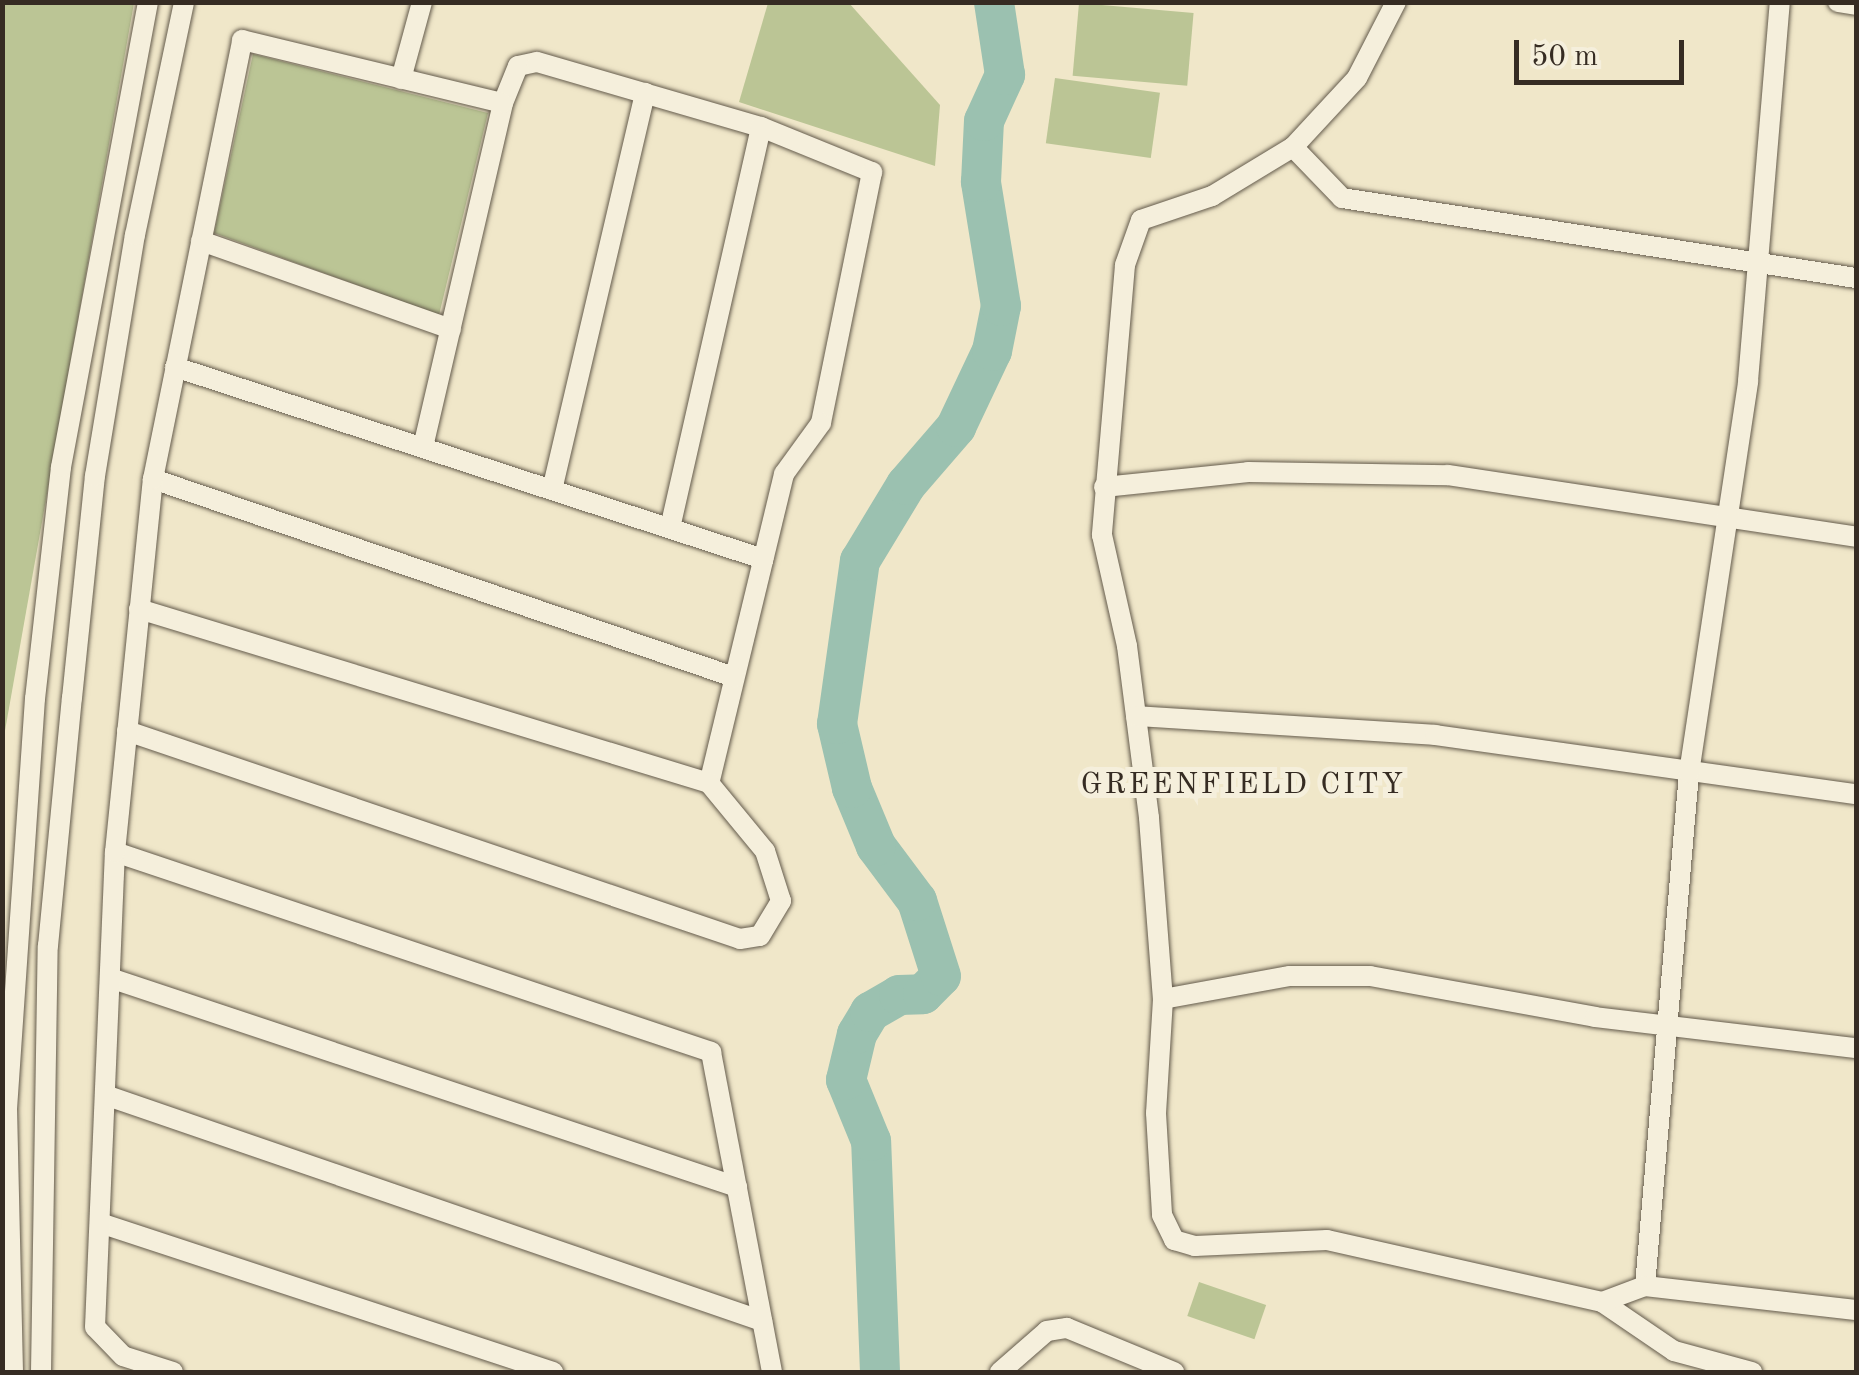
<!DOCTYPE html>
<html>
<head>
<meta charset="utf-8">
<style>
	body { margin:0 }
	#map { position:relative; width:1859px; height:1375px; overflow:hidden; background:#f0e7c9; font-family:"Old Standard TT",serif }
	div>[style] { position:absolute }
	.green>* { inset:0; background:#bbc595; transform-origin:0 0 }
	.river>* { height:40px; margin:-20px; padding:0 20px; transform-origin:20px; border-radius:20px; background:#9bc1b0 }
	.roads { filter:drop-shadow(0 0 2px #645b4c) drop-shadow(0 0 2px #645b4c) }
	.street>* { height:20px; margin:-10px; padding:0 10px; transform-origin:10px; border-radius:10px; background:#f5efdc }
	span { translate:-50% -50%; white-space:nowrap; text-align:center; line-height:1.15; -webkit-text-stroke:10px #f5efdc; paint-order:stroke }
	.neighbourhood-label { font-size:30px; color:#362c23; letter-spacing:2.5px }
	.frame { position:absolute; inset:0; border:5px solid #362c23; pointer-events:none }
	.scale { position:absolute; left:1514px; top:40px; width:170px; height:45px; box-sizing:border-box; border:5px solid #362c23; border-top:0; padding-left:12px; font-size:30px; line-height:35px; white-space:nowrap; color:#362c23; -webkit-text-stroke:8px #f5efdc; paint-order:stroke }
</style>
</head>
<body>
<div id="map">
	<div class="green">
		<div style="clip-path:polygon(3px 2px,134px 3px,3px 742px,2px 3px)"></div>
		<div style="clip-path:polygon(768px 3px,849px 3px,940px 105px,935px 166px,739px 102px)"></div>
		<div style="left:1079px;top:3px;width:115px;height:73px;rotate:5deg"></div>
		<div style="clip-path:polygon(253px 54px,488px 113px,439px 315px,214px 233px)"></div>
		<div style="left:1055px;top:78px;width:106px;height:66px;rotate:8deg"></div>
		<div style="left:1199px;top:1282px;width:71px;height:36px;rotate:19deg"></div>
	</div>
	<div class="river">
		<div style="left:880px;top:1372px;width:231px;rotate:-92.2deg"></div>
		<div style="left:871px;top:1141px;width:66px;rotate:-112.3deg"></div>
		<div style="left:846px;top:1080px;width:47px;rotate:-76.6deg"></div>
		<div style="left:857px;top:1034px;width:26px;rotate:-59deg"></div>
		<div style="left:870px;top:1012px;width:34px;rotate:-30deg"></div>
		<div style="left:899px;top:995px;width:24px;rotate:-2deg"></div>
		<div style="left:923px;top:994px;width:25px;rotate:-45deg"></div>
		<div style="left:941px;top:976px;width:79px;rotate:-107.7deg"></div>
		<div style="left:917px;top:901px;width:69px;rotate:-126.7deg"></div>
		<div style="left:876px;top:846px;width:63px;rotate:-112.5deg"></div>
		<div style="left:852px;top:788px;width:66px;rotate:-103.2deg"></div>
		<div style="left:837px;top:724px;width:165px;rotate:-82deg"></div>
		<div style="left:860px;top:561px;width:89px;rotate:-58.8deg"></div>
		<div style="left:906px;top:485px;width:77px;rotate:-49.2deg"></div>
		<div style="left:956px;top:427px;width:84px;rotate:-64.7deg"></div>
		<div style="left:992px;top:351px;width:46px;rotate:-78.7deg"></div>
		<div style="left:1001px;top:306px;width:126px;rotate:-99.2deg"></div>
		<div style="left:981px;top:182px;width:61px;rotate:-87.2deg"></div>
		<div style="left:984px;top:121px;width:51px;rotate:-65.5deg"></div>
		<div style="left:1005px;top:75px;width:74px;rotate:-98.6deg"></div>
	</div>
	<div class="roads">
		<div class="street">
			<div style="left:1396px;top:2px;width:85px;rotate:117.2deg"></div>
			<div style="left:1357px;top:78px;width:94px;rotate:132.8deg"></div>
			<div style="left:1293px;top:147px;width:95px;rotate:148.8deg"></div>
			<div style="left:1212px;top:196px;width:75px;rotate:161.3deg"></div>
			<div style="left:1141px;top:220px;width:48px;rotate:109.6deg"></div>
			<div style="left:1125px;top:265px;width:271px;rotate:94.9deg"></div>
			<div style="left:1102px;top:535px;width:114px;rotate:77.3deg"></div>
			<div style="left:1127px;top:646px;width:173px;rotate:82.7deg"></div>
			<div style="left:1149px;top:818px;width:182px;rotate:85.6deg"></div>
			<div style="left:1163px;top:999px;width:114px;rotate:93.5deg"></div>
			<div style="left:1156px;top:1113px;width:102px;rotate:86.6deg"></div>
			<div style="left:1162px;top:1215px;width:28px;rotate:64deg"></div>
			<div style="left:1174px;top:1240px;width:22px;rotate:16deg"></div>
			<div style="left:1195px;top:1246px;width:132px;rotate:-2.6deg"></div>
			<div style="left:1327px;top:1240px;width:282px;rotate:12.7deg"></div>
			<div style="left:1602px;top:1302px;width:87px;rotate:34.2deg"></div>
			<div style="left:1674px;top:1351px;width:81px;rotate:15.1deg"></div>
			<div style="left:1838px;top:2px;width:18px;rotate:9deg"></div>
			<div style="left:401px;top:79px;width:80px;rotate:-74.7deg"></div>
			<div style="left:1293px;top:147px;width:71px;rotate:46.1deg"></div>
			<div style="left:1342px;top:198px;width:520px;rotate:8.85deg"></div>
			<div style="left:201px;top:241px;width:265px;rotate:19.4deg"></div>
			<div style="left:175px;top:367px;width:619px;rotate:18.08deg"></div>
			<div style="left:423px;top:447px;width:353px;rotate:-76.9deg"></div>
			<div style="left:503px;top:103px;width:40px;rotate:-68deg"></div>
			<div style="left:518px;top:66px;width:19px;rotate:-12deg"></div>
			<div style="left:537px;top:62px;width:233px;rotate:16.2deg"></div>
			<div style="left:761px;top:127px;width:120px;rotate:22.1deg"></div>
			<div style="left:872px;top:172px;width:256px;rotate:101.5deg"></div>
			<div style="left:821px;top:423px;width:63px;rotate:126deg"></div>
			<div style="left:784px;top:474px;width:318px;rotate:103.6deg"></div>
			<div style="left:153px;top:479px;width:614px;rotate:18.82deg"></div>
			<div style="left:1104px;top:487px;width:145px;rotate:-5.9deg"></div>
			<div style="left:1248px;top:472px;width:200px;rotate:0.9deg"></div>
			<div style="left:1448px;top:475px;width:413px;rotate:8.6deg"></div>
			<div style="left:552px;top:490px;width:408px;rotate:-76.8deg"></div>
			<div style="left:670px;top:528px;width:411px;rotate:-77.2deg"></div>
			<div style="left:1136px;top:716px;width:300px;rotate:3.6deg"></div>
			<div style="left:1435px;top:735px;width:425px;rotate:8deg"></div>
			<div style="left:127px;top:731px;width:647px;rotate:18.74deg"></div>
			<div style="left:740px;top:939px;width:20px;rotate:-9deg"></div>
			<div style="left:760px;top:936px;width:41px;rotate:-59deg"></div>
			<div style="left:781px;top:901px;width:52px;rotate:-107.7deg"></div>
			<div style="left:765px;top:851px;width:88px;rotate:-129.5deg"></div>
			<div style="left:709px;top:783px;width:596px;rotate:-163.02deg"></div>
			<div style="left:115px;top:852px;width:629px;rotate:18.55deg"></div>
			<div style="left:711px;top:1052px;width:326px;rotate:79.2deg"></div>
			<div style="left:110px;top:978px;width:661px;rotate:18.43deg"></div>
			<div style="left:1163px;top:999px;width:129px;rotate:-10.3deg"></div>
			<div style="left:1290px;top:976px;width:80px"></div>
			<div style="left:1370px;top:976px;width:229px;rotate:10.3deg"></div>
			<div style="left:1595px;top:1017px;width:263px;rotate:6.8deg"></div>
			<div style="left:105px;top:1095px;width:695px;rotate:18.98deg"></div>
			<div style="left:100px;top:1223px;width:477px;rotate:18.2deg"></div>
			<div style="left:1645px;top:1286px;width:515px;rotate:-85.1deg"></div>
			<div style="left:1689px;top:773px;width:396px;rotate:-81.4deg"></div>
			<div style="left:1748px;top:381px;width:380px;rotate:-85.2deg"></div>
			<div style="left:1602px;top:1302px;width:46px;rotate:-20.4deg"></div>
			<div style="left:1645px;top:1286px;width:212px;rotate:6.5deg"></div>
			<div style="left:13px;top:1372px;width:263px;rotate:-91.3deg"></div>
			<div style="left:7px;top:1109px;width:411px;rotate:-86.1deg"></div>
			<div style="left:35px;top:699px;width:233px;rotate:-83.6deg"></div>
			<div style="left:61px;top:467px;width:473px;rotate:-79.4deg"></div>
			<div style="left:41px;top:1372px;width:426px;rotate:-89.1deg"></div>
			<div style="left:48px;top:946px;width:249px;rotate:-84.5deg"></div>
			<div style="left:72px;top:698px;width:223px;rotate:-84.1deg"></div>
			<div style="left:95px;top:476px;width:244px;rotate:-80.6deg"></div>
			<div style="left:135px;top:235px;width:238px;rotate:-78.1deg"></div>
			<div style="left:173px;top:1372px;width:52px;rotate:-162.3deg"></div>
			<div style="left:123px;top:1356px;width:40px;rotate:-134deg"></div>
			<div style="left:95px;top:1327px;width:475px;rotate:-87.6deg"></div>
			<div style="left:115px;top:852px;width:375px;rotate:-84.2deg"></div>
			<div style="left:153px;top:479px;width:448px;rotate:-78.5deg"></div>
			<div style="left:242px;top:40px;width:268px;rotate:13.6deg"></div>
			<div style="left:1000px;top:1372px;width:62px;rotate:-41.1deg"></div>
			<div style="left:1047px;top:1331px;width:20px;rotate:-9deg"></div>
			<div style="left:1067px;top:1328px;width:116px;rotate:22.4deg"></div>
		</div>
	</div>
	<div class="neighbourhood-label">
		<span style="left:1243px;top:785px">GREENFIELD CITY</span>
	</div>
	<div class="frame"></div>
	<div class="scale">50 m</div>
</div>
</body>
</html>
